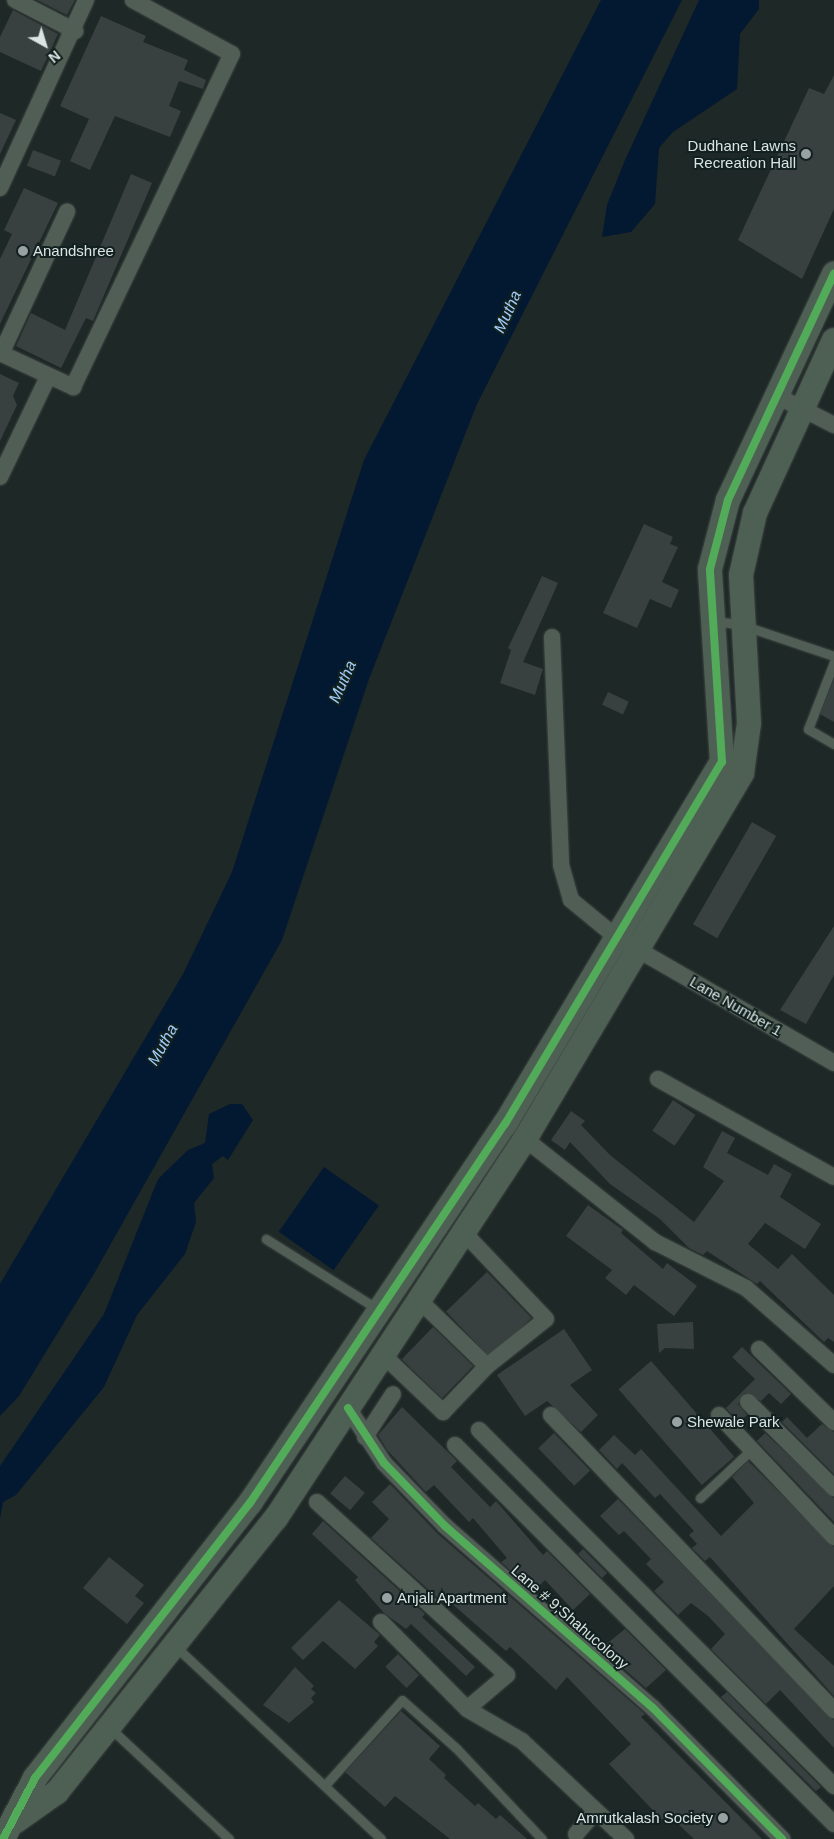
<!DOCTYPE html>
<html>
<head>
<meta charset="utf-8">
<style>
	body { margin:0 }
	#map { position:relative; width:834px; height:1839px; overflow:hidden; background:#1e2826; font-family:Arial,sans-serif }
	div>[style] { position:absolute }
	.water>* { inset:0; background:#031931; transform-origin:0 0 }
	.building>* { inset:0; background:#394140; transform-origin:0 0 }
	.roads { filter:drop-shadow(0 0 1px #3d4543) drop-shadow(0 0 1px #3d4543) }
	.lane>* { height:9px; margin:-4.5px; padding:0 4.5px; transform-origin:4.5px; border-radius:4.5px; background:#515e55 }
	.street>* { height:16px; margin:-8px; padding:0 8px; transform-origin:8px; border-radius:8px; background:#515e55 }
	.secondary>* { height:24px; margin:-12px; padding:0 12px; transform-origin:12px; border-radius:12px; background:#4e5f53 }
	.cycleway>* { height:8px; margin:-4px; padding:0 4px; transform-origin:4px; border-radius:4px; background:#51ab58 }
	.dots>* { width:14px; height:14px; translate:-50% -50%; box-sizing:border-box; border:2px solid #12211f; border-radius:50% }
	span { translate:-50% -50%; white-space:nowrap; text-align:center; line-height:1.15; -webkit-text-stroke:4px #12211f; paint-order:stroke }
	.poi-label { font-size:15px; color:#dae4e2 }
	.right { translate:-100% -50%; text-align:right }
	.left { translate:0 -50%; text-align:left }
	.street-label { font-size:15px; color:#dae4e2 }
	.water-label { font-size:16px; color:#a1ccfa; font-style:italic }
	.north { position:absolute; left:20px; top:20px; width:50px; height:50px; -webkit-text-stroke:4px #12211f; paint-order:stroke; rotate:141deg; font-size:14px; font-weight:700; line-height:20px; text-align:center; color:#dae4e2 }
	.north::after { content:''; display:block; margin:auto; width:18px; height:22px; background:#dae4e2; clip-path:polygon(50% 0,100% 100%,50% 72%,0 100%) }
</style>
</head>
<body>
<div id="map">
	<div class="water">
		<div style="clip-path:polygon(601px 0,682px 0,477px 404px,369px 679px,282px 940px,95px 1272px,19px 1396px,0 1416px,0 1284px,183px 974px,232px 872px,364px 460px)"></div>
		<div style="clip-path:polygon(699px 0,759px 0,759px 9px,740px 34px,737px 89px,673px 132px,659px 148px,655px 204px,631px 232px,602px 237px,607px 205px,625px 160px)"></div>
		<div style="clip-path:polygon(230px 1104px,242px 1104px,253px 1120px,228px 1160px,223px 1156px,212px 1164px,214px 1178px,194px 1203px,196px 1222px,185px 1254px,137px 1315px,104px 1387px,16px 1495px,3px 1502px,0 1519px,0 1466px,104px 1314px,158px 1179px,188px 1150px,205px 1143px,209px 1114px)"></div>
		<div style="left:324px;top:1167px;width:67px;height:79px;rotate:35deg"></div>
	</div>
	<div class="building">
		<div style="clip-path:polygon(37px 0,75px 0,67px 15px)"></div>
		<div style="clip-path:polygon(13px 10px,58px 34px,41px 71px,0 52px,0 37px)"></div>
		<div style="clip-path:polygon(101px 16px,146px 36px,143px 42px,188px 60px,184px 70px,206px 80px,203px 89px,179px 81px,169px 106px,181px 111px,170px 137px,115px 116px,90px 170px,70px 161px,89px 119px,60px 106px)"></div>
		<div style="clip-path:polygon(834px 75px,834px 209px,802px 279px,738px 240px,809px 88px,824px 94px)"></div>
		<div style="clip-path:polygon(0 113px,16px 120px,0 154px)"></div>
		<div style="left:33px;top:150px;width:30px;height:17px;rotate:21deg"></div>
		<div style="clip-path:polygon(131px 174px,152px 183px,93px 321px,86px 318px,61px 368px,16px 346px,31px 313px,65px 330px)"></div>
		<div style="clip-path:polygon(24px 188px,58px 203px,0 324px,0 259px,12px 234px,4px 230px)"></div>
		<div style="clip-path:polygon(0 374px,19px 383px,13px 396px,17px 405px,0 441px)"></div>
		<div style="clip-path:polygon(644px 524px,673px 537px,670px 544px,678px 547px,662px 582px,679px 590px,671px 608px,650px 599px,637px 628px,603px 613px)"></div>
		<div style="clip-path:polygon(542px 576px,558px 583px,523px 662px,543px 669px,535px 695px,500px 683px,511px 650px,508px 648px)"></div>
		<div style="clip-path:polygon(834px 679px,834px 722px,820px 714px)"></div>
		<div style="left:608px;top:692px;width:23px;height:14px;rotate:25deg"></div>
		<div style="left:752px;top:822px;width:28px;height:118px;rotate:30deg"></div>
		<div style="clip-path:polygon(834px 926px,834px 975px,806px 1024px,780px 1010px)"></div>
		<div style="left:673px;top:1100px;width:27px;height:37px;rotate:34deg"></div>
		<div style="clip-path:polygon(571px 1111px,585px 1121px,581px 1125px,610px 1155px,694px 1222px,724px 1181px,703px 1167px,722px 1131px,735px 1138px,727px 1153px,768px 1175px,774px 1164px,792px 1174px,780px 1197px,821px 1224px,805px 1249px,765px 1223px,748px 1244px,778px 1269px,792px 1254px,834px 1295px,834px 1342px,828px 1338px,824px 1342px,760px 1281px,757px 1284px,707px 1251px,703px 1255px,689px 1248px,660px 1219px,610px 1184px,570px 1142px,565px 1150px,551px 1140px)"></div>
		<div style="clip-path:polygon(588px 1205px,623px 1230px,621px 1233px,663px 1269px,667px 1263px,697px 1286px,674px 1316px,634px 1285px,626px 1295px,605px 1278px,612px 1270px,566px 1236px)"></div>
		<div style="left:487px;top:1272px;width:64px;height:57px;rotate:46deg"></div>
		<div style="clip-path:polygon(693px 1322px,694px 1349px,665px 1348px,659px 1353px,657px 1324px)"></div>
		<div style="left:433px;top:1327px;width:56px;height:45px;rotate:44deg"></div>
		<div style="clip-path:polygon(564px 1329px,592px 1370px,570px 1385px,598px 1415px,581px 1432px,547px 1401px,525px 1416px,497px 1375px)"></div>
		<div style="clip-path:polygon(742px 1347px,791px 1394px,781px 1404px,769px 1393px,761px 1401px,745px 1393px,738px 1404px,747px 1415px,739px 1422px,726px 1408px,755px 1379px,732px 1357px)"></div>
		<div style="left:651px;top:1361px;width:127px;height:43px;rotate:49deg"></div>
		<div style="clip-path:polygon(402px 1407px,457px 1461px,451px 1467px,490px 1507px,496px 1501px,543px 1555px,547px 1551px,590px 1594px,573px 1610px,545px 1580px,534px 1591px,501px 1562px,507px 1558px,473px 1518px,469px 1522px,434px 1485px,426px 1492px,387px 1450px,378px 1435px)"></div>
		<div style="clip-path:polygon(787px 1417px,807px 1438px,822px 1424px,834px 1432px,834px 1474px,782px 1422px)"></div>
		<div style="left:554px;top:1433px;width:52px;height:22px;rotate:46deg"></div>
		<div style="clip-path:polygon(765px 1433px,834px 1498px,834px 1522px,757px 1441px)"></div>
		<div style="clip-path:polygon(614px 1435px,635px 1455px,641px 1449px,721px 1536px,754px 1503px,732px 1477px,748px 1461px,834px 1547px,834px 1586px,794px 1629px,834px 1666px,834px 1696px,710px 1557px,705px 1561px,692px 1548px,697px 1544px,689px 1535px,694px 1531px,660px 1494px,655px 1498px,622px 1463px,617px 1469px,599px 1450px)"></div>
		<div style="left:345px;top:1476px;width:26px;height:23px;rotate:40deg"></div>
		<div style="clip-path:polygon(390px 1484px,438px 1534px,645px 1714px,641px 1717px,762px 1839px,694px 1839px,678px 1824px,672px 1821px,667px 1825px,609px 1764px,631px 1744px,567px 1677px,556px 1690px,510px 1647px,506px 1651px,442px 1595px,439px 1599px,371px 1538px,389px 1519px,372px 1502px)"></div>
		<div style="clip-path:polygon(618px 1499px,834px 1720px,834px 1748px,780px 1690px,766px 1704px,711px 1649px,725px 1634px,708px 1616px,691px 1603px,678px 1615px,654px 1591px,664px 1582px,646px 1564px,651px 1559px,624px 1531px,619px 1535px,600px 1516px)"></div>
		<div style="clip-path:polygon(323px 1521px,425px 1614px,422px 1617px,475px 1667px,466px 1676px,411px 1624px,406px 1629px,384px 1613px,355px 1580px,358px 1577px,312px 1534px)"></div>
		<div style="left:583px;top:1549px;width:34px;height:7px;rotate:45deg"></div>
		<div style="clip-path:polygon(109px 1557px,144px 1585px,135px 1596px,144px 1603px,127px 1624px,83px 1588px)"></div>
		<div style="clip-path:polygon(339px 1600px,380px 1635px,374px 1642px,378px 1646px,355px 1669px,323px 1641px,303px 1660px,291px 1648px)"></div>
		<div style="clip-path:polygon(625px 1629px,666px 1670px,646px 1688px,609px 1656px,613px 1653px,605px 1645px)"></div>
		<div style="left:398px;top:1654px;width:30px;height:18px;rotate:45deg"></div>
		<div style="clip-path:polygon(295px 1667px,314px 1686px,311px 1689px,316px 1693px,311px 1698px,314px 1702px,289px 1723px,263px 1705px)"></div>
		<div style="clip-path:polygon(727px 1692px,821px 1787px,816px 1791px,721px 1697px)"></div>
		<div style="clip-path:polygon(401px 1711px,440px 1746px,429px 1759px,446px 1775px,444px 1778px,475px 1806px,478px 1803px,496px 1819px,500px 1815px,527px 1839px,450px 1839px,395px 1796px,385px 1807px,345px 1772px)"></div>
	</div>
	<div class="roads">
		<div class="lane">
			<div style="left:715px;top:621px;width:27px;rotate:8deg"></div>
			<div style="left:742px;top:625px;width:97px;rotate:18.6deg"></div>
			<div style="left:834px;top:662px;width:72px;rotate:111.2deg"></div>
			<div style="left:808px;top:729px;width:30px;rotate:30deg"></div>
			<div style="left:266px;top:1239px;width:133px;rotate:32.1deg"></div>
			<div style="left:700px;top:1498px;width:71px;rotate:-43.3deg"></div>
			<div style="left:175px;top:1646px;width:282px;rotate:43.1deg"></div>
			<div style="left:109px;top:1727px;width:164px;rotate:43deg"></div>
			<div style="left:326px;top:1784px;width:113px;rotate:-47.9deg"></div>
			<div style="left:402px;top:1700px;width:72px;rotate:41.6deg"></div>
			<div style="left:456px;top:1748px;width:125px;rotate:46.6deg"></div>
		</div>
		<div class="street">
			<div style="left:15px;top:0;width:68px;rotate:27.3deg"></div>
			<div style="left:0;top:188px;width:207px;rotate:-65.4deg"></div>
			<div style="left:0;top:353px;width:81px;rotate:25deg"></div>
			<div style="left:73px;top:387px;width:369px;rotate:-64.5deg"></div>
			<div style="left:232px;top:54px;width:113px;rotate:-151.4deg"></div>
			<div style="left:1px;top:354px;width:157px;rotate:-65.1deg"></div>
			<div style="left:777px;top:396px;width:64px;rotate:27deg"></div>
			<div style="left:0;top:477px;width:109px;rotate:-64.4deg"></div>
			<div style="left:552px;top:637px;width:228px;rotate:87.7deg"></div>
			<div style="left:561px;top:865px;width:36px;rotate:74deg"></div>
			<div style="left:571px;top:900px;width:58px;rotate:39.4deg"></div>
			<div style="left:616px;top:937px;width:252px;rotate:30deg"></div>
			<div style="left:658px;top:1079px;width:201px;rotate:29.1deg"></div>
			<div style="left:525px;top:1139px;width:166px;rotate:38.4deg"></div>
			<div style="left:655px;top:1242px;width:102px;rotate:26.8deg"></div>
			<div style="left:746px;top:1288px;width:117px;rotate:41.2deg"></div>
			<div style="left:421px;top:1302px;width:92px;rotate:44.1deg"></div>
			<div style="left:759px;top:1349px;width:105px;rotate:44.2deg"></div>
			<div style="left:383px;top:1355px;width:83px;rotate:43.5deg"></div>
			<div style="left:443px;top:1412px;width:64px;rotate:-46.3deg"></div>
			<div style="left:487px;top:1366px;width:75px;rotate:-38.5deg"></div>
			<div style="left:546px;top:1319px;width:119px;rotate:-133.6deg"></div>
			<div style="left:748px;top:1402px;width:122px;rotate:45deg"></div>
			<div style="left:348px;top:1408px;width:66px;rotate:56.8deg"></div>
			<div style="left:384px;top:1463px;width:88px;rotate:45.9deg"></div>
			<div style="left:445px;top:1526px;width:276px;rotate:41.2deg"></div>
			<div style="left:653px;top:1708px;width:184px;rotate:45.4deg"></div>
			<div style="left:551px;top:1415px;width:409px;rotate:46.2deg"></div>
			<div style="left:719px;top:1415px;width:168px;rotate:46.7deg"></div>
			<div style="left:479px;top:1430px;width:503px;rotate:45.08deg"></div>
			<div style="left:365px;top:1437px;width:51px;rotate:-56.9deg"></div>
			<div style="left:455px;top:1445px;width:536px;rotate:45deg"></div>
			<div style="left:317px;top:1502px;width:257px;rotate:42.3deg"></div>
			<div style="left:507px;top:1675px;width:52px;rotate:139.6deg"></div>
			<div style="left:381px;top:1622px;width:122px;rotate:45.3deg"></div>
			<div style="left:467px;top:1709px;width:64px;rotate:30.2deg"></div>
			<div style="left:522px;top:1741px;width:143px;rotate:43.3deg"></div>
			<div style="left:576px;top:1834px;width:30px;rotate:-49deg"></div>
		</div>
		<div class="secondary">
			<div style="left:16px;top:1821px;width:50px;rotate:-35.3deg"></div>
			<div style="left:57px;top:1792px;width:351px;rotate:-51.4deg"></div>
			<div style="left:276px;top:1518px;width:453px;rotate:-56.7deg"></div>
			<div style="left:525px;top:1139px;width:425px;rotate:-59.3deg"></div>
			<div style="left:742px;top:773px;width:50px;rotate:-82deg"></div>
			<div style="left:749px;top:723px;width:148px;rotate:-93.1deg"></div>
			<div style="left:741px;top:575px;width:64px;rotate:-77.3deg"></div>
			<div style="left:755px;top:513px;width:190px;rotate:-65.5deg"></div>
			<div style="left:3px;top:1839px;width:69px;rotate:-62.3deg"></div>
			<div style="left:35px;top:1778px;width:349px;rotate:-52deg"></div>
			<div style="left:250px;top:1503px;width:457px;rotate:-56.1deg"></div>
			<div style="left:505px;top:1124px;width:422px;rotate:-59.1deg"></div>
			<div style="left:722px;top:762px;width:193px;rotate:-93.6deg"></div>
			<div style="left:710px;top:569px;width:71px;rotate:-75.4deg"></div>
			<div style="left:728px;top:500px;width:250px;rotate:-64.9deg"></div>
		</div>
	</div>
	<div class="cycleway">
		<div style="left:348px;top:1408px;width:66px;rotate:56.8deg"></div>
		<div style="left:384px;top:1463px;width:88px;rotate:45.9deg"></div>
		<div style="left:445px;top:1526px;width:276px;rotate:41.2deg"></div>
		<div style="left:653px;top:1708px;width:184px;rotate:45.4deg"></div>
		<div style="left:3px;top:1839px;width:69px;rotate:-62.3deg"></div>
		<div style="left:35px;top:1778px;width:349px;rotate:-52deg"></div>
		<div style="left:250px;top:1503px;width:457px;rotate:-56.1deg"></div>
		<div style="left:505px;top:1124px;width:422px;rotate:-59.1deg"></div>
		<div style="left:722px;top:762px;width:193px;rotate:-93.6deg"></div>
		<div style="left:710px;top:569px;width:71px;rotate:-75.4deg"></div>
		<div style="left:728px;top:500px;width:250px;rotate:-64.9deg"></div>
	</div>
	<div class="dots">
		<div style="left:806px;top:154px;background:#98a2a0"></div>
		<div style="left:23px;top:251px;background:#98a2a0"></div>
		<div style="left:677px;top:1422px;background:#98a2a0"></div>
		<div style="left:387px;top:1598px;background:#98a2a0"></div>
		<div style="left:723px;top:1818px;background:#98a2a0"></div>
	</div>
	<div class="poi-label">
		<span class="right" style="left:796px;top:154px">Dudhane Lawns<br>Recreation Hall</span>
		<span class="left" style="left:33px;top:251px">Anandshree</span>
		<span class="left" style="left:687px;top:1422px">Shewale Park</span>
		<span class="left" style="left:397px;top:1598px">Anjali Apartment</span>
		<span class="right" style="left:713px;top:1818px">Amrutkalash Society</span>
	</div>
	<div class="street-label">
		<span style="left:736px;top:1006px;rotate:30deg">Lane Number 1</span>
		<span style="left:570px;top:1617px;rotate:41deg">Lane # 9;Shahucolony</span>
	</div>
	<div class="water-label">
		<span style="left:508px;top:312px;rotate:-66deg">Mutha</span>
		<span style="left:343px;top:682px;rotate:-66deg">Mutha</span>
		<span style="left:163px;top:1045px;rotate:-61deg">Mutha</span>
	</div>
	<div class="north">N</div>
</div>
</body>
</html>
